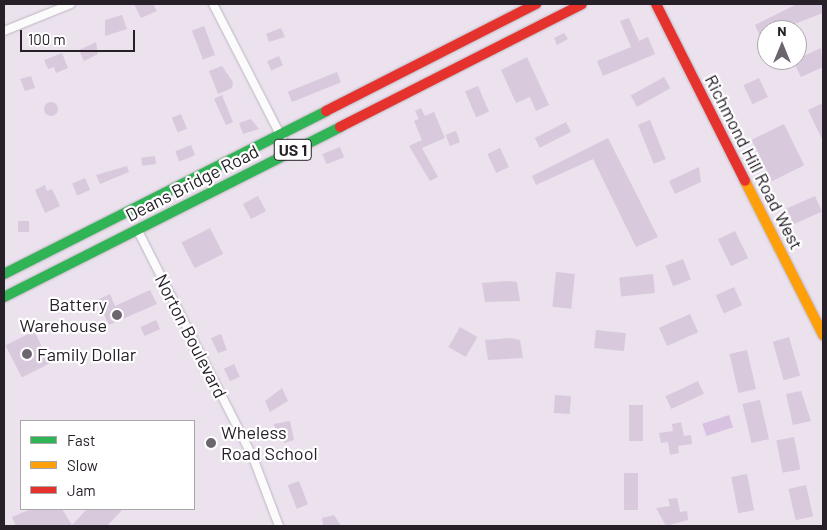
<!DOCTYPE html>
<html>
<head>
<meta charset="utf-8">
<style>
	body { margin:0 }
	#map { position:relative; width:827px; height:530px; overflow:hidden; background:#ebe2ee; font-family:Barlow,sans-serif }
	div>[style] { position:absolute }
	.green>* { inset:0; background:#d9c1e1; transform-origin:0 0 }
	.building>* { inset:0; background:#d8c9dc; transform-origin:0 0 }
	.round { border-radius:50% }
	.roads { filter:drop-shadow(0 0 1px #bdb5c0) drop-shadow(0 0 1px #bdb5c0) }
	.street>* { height:8px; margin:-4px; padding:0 4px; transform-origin:4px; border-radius:4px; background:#fcfbfc }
	.fast>* { height:10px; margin:-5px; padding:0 5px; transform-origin:5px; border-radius:5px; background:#30b455 }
	.slow>* { height:10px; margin:-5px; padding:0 5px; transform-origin:5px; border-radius:5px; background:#ff9f0a }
	.jam>* { height:10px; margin:-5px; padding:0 5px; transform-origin:5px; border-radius:5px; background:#e5322d }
	.dots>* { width:14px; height:14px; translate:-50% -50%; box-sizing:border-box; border:2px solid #fff; border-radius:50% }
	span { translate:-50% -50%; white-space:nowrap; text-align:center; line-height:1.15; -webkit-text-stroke:4.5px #fff; paint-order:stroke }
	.shield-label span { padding:1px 4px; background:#fff; border:1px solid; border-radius:4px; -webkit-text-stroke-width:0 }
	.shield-label { font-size:16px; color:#272029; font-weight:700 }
	.street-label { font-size:18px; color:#272029 }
	.poi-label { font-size:18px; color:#272029 }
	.right { translate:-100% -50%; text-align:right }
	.left { translate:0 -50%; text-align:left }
	.frame { position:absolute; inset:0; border:5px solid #272029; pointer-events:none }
	.legend { position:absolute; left:20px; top:420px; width:175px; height:90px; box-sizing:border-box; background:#fff; border:1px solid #a9a6a9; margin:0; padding:6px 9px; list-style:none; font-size:15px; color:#272029 }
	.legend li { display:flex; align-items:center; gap:10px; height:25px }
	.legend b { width:25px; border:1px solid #a9a6a9 }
	.north { position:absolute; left:757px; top:20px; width:50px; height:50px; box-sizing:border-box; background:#fff; border:1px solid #a9a6a9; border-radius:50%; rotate:0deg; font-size:14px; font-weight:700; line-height:20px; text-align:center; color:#272029 }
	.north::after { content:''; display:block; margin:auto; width:18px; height:22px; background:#6c646e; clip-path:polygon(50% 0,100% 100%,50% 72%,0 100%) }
	.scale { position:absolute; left:20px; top:30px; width:115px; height:22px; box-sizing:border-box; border:2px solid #272029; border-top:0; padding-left:6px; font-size:15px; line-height:18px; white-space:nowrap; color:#272029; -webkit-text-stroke:4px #fff; paint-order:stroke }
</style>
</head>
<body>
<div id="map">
	<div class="green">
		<div style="left:729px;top:415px;width:13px;height:28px;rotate:72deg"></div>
	</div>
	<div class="building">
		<div style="clip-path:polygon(134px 4px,153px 4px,157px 11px,141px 18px)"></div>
		<div style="clip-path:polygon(797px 4px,822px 4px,823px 13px,789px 26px,790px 30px,767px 30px,767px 39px,762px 41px,755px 25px)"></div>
		<div style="clip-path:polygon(122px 15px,127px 29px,105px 36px,105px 20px)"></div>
		<div style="clip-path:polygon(629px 18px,639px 41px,648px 37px,655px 54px,603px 76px,597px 61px,631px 47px,620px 21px)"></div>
		<div style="left:204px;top:26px;width:31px;height:13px;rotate:69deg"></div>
		<div style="clip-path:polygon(281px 28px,285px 37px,269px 42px,266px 34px)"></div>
		<div style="clip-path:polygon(564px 33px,568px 39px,557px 45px,554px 38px)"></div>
		<div style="clip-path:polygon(96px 42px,98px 54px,84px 61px,79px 50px)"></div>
		<div style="clip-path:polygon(821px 48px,823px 67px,801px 77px,793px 61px)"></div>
		<div style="clip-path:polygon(62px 53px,68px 68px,56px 73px,54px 67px,48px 69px,44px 60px)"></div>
		<div style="left:279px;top:56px;width:10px;height:13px;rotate:66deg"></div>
		<div style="clip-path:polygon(527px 57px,549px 105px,536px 111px,530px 97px,516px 103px,501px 70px)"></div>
		<div style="clip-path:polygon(222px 66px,233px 82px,232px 88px,218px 94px,209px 71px)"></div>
		<div style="left:337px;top:72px;width:11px;height:53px;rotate:68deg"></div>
		<div style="clip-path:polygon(31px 76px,35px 88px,25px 91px,20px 79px)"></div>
		<div style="left:664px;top:77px;width:13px;height:38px;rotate:61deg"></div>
		<div style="left:759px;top:78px;width:21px;height:17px;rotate:65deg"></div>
		<div style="left:478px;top:86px;width:28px;height:14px;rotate:67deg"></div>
		<div style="clip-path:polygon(222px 95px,233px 122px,226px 125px,214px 99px)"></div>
		<div class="round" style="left:44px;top:102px;width:14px;height:14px"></div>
		<div style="clip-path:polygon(823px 103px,823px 141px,808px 110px)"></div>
		<div style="clip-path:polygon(421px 108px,425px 116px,434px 112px,445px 138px,422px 148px,438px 177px,430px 181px,409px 146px,422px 140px,414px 121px,419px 119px,415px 111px)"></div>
		<div style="left:181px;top:114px;width:16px;height:10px;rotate:68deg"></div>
		<div style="clip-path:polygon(251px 119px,259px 129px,243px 134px,239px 123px)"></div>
		<div style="left:650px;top:120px;width:42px;height:13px;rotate:68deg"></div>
		<div style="left:566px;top:122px;width:11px;height:35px;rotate:63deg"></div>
		<div style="left:784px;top:124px;width:46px;height:36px;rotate:64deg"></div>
		<div style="left:456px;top:131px;width:12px;height:11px;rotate:70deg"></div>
		<div style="clip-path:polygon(608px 138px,658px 237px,636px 247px,593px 159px,536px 185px,532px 176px)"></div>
		<div style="left:191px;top:145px;width:11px;height:17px;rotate:68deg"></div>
		<div style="left:340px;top:147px;width:11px;height:19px;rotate:68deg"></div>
		<div style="left:500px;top:148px;width:21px;height:14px;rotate:65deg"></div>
		<div style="left:155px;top:156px;width:8px;height:14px;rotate:83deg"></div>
		<div style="clip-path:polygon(127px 166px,129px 172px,100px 184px,96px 175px)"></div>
		<div style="clip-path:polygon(699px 167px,701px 182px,675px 194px,669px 181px)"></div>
		<div style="left:85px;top:178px;width:13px;height:14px;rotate:67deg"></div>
		<div style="clip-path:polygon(45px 185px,47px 191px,52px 189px,60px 206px,45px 213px,35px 190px)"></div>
		<div style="left:258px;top:196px;width:17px;height:17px;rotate:62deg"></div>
		<div style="left:815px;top:196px;width:17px;height:31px;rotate:66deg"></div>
		<div style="left:18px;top:221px;width:11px;height:11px"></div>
		<div style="left:210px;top:228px;width:29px;height:32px;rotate:63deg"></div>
		<div style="left:735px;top:231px;width:30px;height:19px;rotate:64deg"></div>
		<div style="left:683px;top:259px;width:22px;height:19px;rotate:69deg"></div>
		<div style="left:556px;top:272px;width:19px;height:35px;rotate:6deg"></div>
		<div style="left:653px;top:274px;width:19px;height:34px;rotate:84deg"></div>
		<div style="clip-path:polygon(507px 281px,517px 282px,520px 301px,485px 302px,482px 283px)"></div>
		<div style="left:734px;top:287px;width:20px;height:20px;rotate:66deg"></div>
		<div style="clip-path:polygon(150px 290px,157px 304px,109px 325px,97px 300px,110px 294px,115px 306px)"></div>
		<div style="left:690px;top:314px;width:20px;height:34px;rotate:66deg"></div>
		<div style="left:156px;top:320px;width:10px;height:17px;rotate:66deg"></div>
		<div style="left:460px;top:327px;width:20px;height:23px;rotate:30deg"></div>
		<div style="left:596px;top:330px;width:30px;height:18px;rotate:6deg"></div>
		<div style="left:34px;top:331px;width:36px;height:32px;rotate:63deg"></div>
		<div style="clip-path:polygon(221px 334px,227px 350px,218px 353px,211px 338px)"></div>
		<div style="left:789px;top:337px;width:40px;height:17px;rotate:74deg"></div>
		<div style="clip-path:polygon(511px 338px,520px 340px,523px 358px,488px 360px,485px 340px)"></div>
		<div style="left:747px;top:350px;width:40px;height:18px;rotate:77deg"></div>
		<div style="left:234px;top:364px;width:14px;height:11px;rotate:65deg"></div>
		<div style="left:698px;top:381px;width:14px;height:36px;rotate:65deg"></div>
		<div style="clip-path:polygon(282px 388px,288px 401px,270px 412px,265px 401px)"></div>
		<div style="clip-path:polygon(801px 391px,811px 421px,793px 425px,786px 394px)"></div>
		<div style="left:555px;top:395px;width:16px;height:18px;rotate:4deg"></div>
		<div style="left:760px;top:400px;width:40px;height:18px;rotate:77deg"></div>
		<div style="left:629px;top:405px;width:14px;height:36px"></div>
		<div style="clip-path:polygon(290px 421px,294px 440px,284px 443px,283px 437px,277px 439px,274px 424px)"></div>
		<div style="clip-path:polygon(681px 422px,684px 436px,691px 435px,692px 444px,678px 446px,679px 453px,670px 455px,668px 442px,661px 443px,659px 433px,673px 431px,672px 424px)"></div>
		<div style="left:794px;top:437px;width:33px;height:18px;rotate:79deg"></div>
		<div style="left:624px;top:473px;width:14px;height:37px"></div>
		<div style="left:747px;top:474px;width:37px;height:16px;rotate:79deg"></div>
		<div style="left:299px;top:481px;width:25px;height:12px;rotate:69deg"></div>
		<div style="left:806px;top:485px;width:32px;height:18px;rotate:77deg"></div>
		<div style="clip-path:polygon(677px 498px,680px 512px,687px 511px,688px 520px,666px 526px,656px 508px,670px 506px,668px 499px)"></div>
		<div style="clip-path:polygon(31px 509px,62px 509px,72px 525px,87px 509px,123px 509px,107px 526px,16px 526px,12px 517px)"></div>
		<div style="clip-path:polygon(334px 515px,341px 526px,323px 525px,322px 518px)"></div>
	</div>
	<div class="roads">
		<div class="street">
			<div style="left:213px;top:4px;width:166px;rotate:62.8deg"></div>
			<div style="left:4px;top:31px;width:72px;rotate:-21.9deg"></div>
			<div style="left:137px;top:229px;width:259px;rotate:63.1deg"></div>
			<div style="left:254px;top:460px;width:71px;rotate:69.3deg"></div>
		</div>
		<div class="fast">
			<div style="left:4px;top:274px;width:361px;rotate:-26.8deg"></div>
			<div style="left:4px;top:297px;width:377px;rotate:-26.8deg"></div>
		</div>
		<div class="slow">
			<div style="left:745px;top:181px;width:173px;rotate:63.1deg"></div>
		</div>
		<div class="jam">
			<div style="left:656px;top:4px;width:198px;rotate:63.3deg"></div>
			<div style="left:326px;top:111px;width:236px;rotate:-27deg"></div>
			<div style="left:340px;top:127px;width:271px;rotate:-26.9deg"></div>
		</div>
	</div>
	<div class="dots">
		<div style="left:117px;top:315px;background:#6c646e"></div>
		<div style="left:27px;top:354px;background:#6c646e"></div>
		<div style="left:211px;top:443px;background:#6c646e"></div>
	</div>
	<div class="shield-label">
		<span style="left:293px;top:150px">US 1</span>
	</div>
	<div class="street-label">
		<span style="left:754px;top:162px;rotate:63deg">Richmond Hill Road West</span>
		<span style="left:192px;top:183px;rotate:-27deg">Deans Bridge Road</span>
		<span style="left:191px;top:336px;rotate:63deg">Norton Boulevard</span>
	</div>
	<div class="poi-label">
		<span class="right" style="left:107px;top:315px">Battery<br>Warehouse</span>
		<span class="left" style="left:37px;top:354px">Family Dollar</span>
		<span class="left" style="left:221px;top:443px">Wheless<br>Road School</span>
	</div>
	<div class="frame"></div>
	<ul class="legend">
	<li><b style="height:6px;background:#30b455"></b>Fast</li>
	<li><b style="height:6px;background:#ff9f0a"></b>Slow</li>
	<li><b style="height:6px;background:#e5322d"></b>Jam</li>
	</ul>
	<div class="north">N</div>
	<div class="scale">100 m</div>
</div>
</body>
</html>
